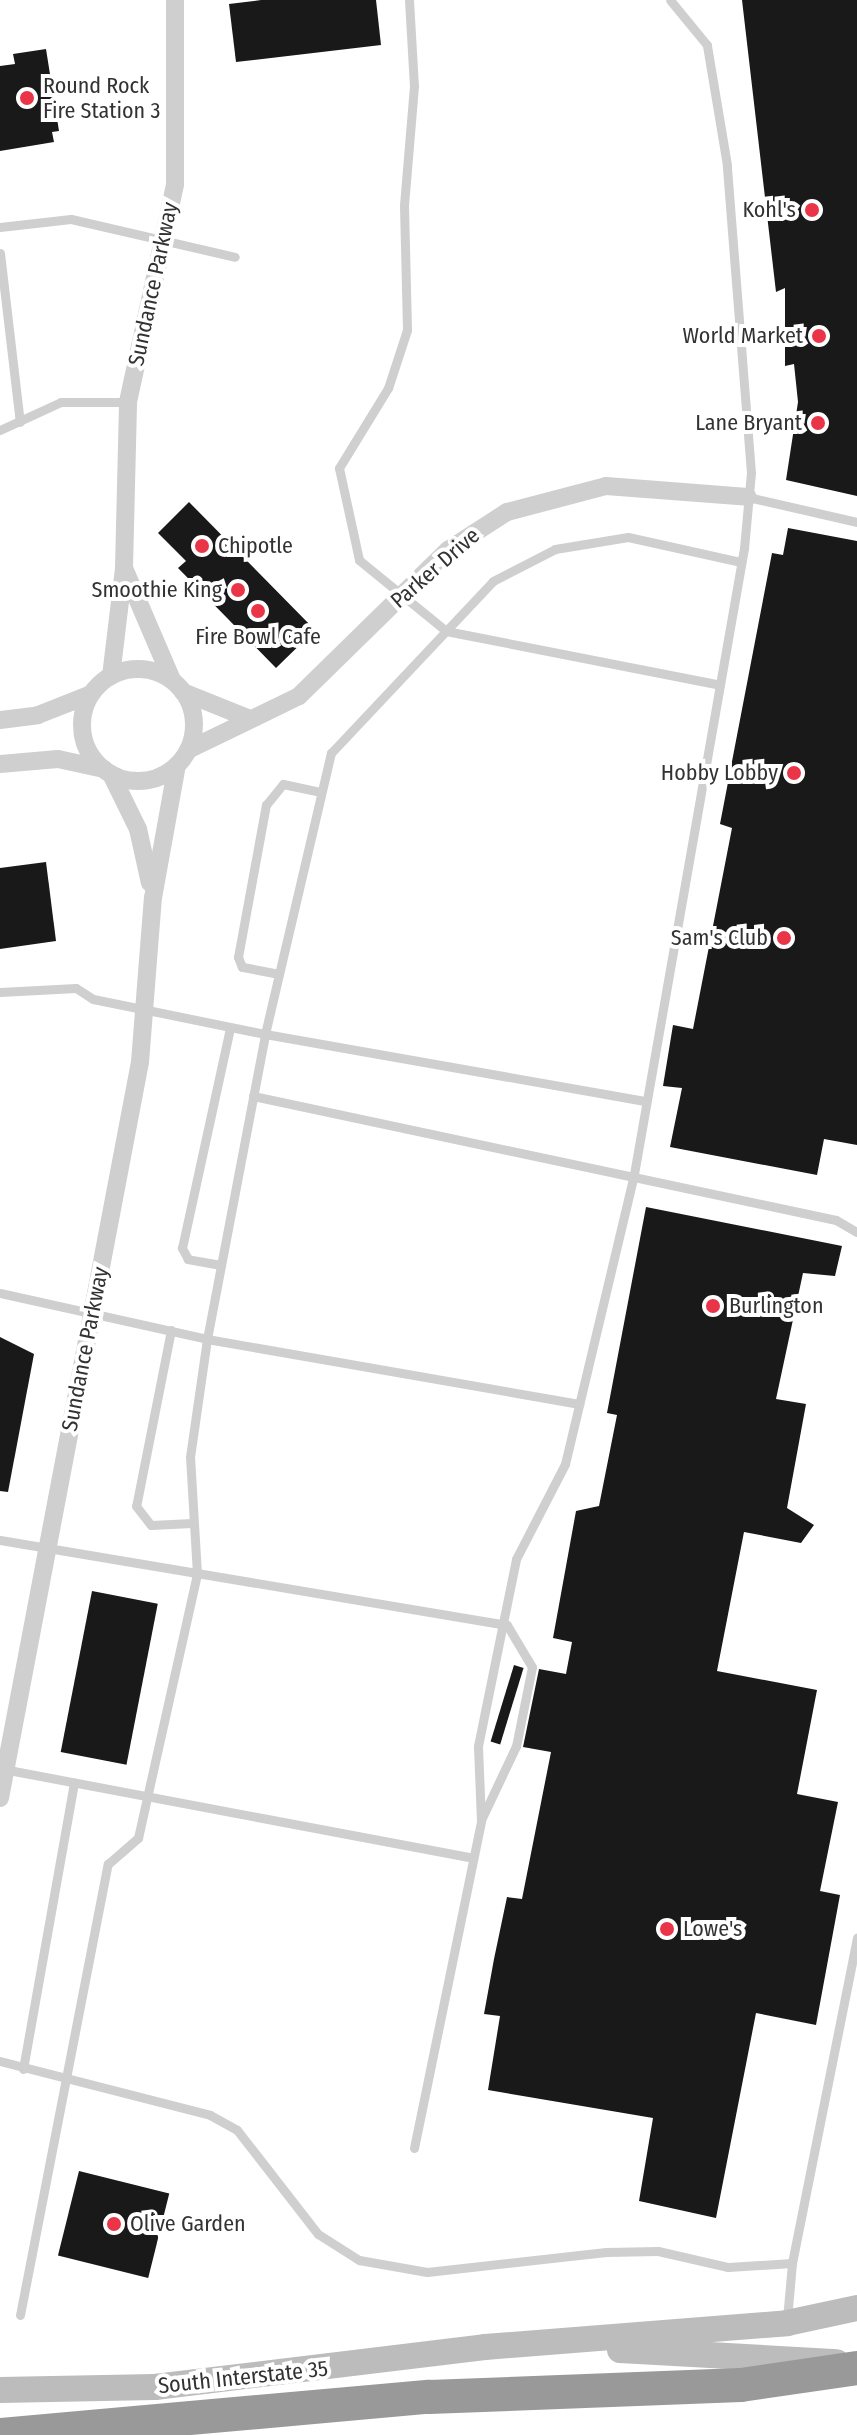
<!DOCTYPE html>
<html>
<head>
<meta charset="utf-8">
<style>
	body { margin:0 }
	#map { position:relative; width:857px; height:2435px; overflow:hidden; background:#fff; font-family:"Fira Sans Condensed",sans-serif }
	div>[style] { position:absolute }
	.building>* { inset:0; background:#191919; transform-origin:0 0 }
	.service>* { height:9px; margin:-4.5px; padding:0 4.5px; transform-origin:4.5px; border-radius:4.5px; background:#cfcfcf }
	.minor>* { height:18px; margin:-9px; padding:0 9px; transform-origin:9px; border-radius:9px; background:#cfcfcf }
	.minor>.ring { margin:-9px; padding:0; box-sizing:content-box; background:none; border:18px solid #cfcfcf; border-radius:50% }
	.secondary>* { height:26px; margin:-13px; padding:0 13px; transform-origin:13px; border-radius:13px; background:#bcbcbc }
	.motorway>* { height:34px; margin:-17px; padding:0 17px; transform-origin:17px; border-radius:17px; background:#999 }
	.dots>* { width:22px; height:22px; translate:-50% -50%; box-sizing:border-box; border:4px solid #fff; border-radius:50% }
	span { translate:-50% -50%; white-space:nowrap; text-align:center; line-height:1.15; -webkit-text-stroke:8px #fff; paint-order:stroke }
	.poi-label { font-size:22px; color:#323232 }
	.left { translate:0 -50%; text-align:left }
	.right { translate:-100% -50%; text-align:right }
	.street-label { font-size:22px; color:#323232 }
</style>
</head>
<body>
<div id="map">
	<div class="building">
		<div style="clip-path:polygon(261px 0,376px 0,381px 45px,236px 62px,229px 4px)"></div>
		<div style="clip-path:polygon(742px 0,857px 0,857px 496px,786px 480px,798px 402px,794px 364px,785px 366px,785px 288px,776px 292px)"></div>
		<div style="clip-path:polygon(46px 49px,59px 131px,52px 132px,54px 142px,0 151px,0 66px,15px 64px,13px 54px)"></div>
		<div style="clip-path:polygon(189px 502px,315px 630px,276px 668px,178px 568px,186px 561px,158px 533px)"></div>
		<div style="clip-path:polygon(788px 528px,857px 541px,857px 1145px,824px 1139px,817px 1175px,670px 1147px,682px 1088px,663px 1086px,673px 1025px,693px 1029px,732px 828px,720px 824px,772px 553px,783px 555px)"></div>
		<div style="clip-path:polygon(46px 862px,56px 941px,0 949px,0 868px)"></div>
		<div style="clip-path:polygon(646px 1207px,842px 1246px,835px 1276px,803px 1273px,776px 1399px,806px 1404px,787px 1508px,814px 1525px,801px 1543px,744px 1532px,717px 1671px,817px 1690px,797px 1794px,838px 1802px,820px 1891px,840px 1895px,816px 2025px,756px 2013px,716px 2218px,639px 2201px,653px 2118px,488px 2090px,500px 2016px,484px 2014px,494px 1959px,507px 1897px,522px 1899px,551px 1752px,523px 1747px,539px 1669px,566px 1674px,572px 1642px,553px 1638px,576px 1511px,599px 1506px,617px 1415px,607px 1413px)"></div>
		<div style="clip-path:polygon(0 1337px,34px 1354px,8px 1492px,0 1491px)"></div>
		<div style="left:92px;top:1591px;width:67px;height:164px;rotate:11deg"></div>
		<div style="left:514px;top:1665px;width:10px;height:80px;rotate:17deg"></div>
		<div style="left:79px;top:2171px;width:93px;height:87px;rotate:14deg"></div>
	</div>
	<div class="service">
		<div style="left:409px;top:0;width:86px;rotate:86.7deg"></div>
		<div style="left:414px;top:86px;width:120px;rotate:94.8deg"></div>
		<div style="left:404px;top:206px;width:124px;rotate:88.6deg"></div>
		<div style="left:407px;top:330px;width:61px;rotate:108.1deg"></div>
		<div style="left:388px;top:388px;width:94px;rotate:121.5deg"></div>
		<div style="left:339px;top:468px;width:94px;rotate:77.7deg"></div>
		<div style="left:359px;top:560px;width:112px;rotate:39.2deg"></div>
		<div style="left:446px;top:631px;width:279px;rotate:11.1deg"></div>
		<div style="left:0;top:227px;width:71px;rotate:-6.4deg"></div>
		<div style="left:71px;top:219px;width:168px;rotate:13deg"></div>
		<div style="left:0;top:253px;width:170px;rotate:83.3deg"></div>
		<div style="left:0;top:430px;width:67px;rotate:-24.7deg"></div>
		<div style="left:61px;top:402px;width:67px"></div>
		<div style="left:748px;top:497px;width:112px;rotate:12.9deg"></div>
		<div style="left:279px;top:974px;width:38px;rotate:-169deg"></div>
		<div style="left:242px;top:967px;width:11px;rotate:-112deg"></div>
		<div style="left:238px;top:957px;width:155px;rotate:-79.6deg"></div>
		<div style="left:266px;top:805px;width:27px;rotate:-51deg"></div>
		<div style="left:283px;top:784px;width:39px;rotate:12deg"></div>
		<div style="left:0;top:992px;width:76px;rotate:-3deg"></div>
		<div style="left:76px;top:988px;width:20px;rotate:33deg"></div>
		<div style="left:93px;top:999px;width:176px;rotate:11.5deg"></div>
		<div style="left:265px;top:1034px;width:387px;rotate:10deg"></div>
		<div style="left:253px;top:1096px;width:596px;rotate:12.01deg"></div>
		<div style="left:836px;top:1220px;width:24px;rotate:30deg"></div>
		<div style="left:221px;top:1265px;width:34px;rotate:-170deg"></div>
		<div style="left:188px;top:1259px;width:13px;rotate:-119deg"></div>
		<div style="left:182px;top:1248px;width:226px;rotate:-77.7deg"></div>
		<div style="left:0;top:1293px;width:212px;rotate:12.5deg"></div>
		<div style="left:207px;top:1339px;width:378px;rotate:9.9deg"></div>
		<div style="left:171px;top:1330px;width:179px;rotate:101.2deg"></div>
		<div style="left:136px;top:1506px;width:24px;rotate:52deg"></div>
		<div style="left:151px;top:1525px;width:41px;rotate:-2.8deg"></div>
		<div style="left:0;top:1540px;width:514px;rotate:9.52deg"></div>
		<div style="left:507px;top:1625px;width:49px;rotate:59.2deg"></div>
		<div style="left:532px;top:1667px;width:81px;rotate:101.4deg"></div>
		<div style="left:516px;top:1746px;width:80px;rotate:115.3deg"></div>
		<div style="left:3px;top:1769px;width:478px;rotate:10.7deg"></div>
		<div style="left:0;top:2061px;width:217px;rotate:14.4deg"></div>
		<div style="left:210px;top:2115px;width:31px;rotate:29deg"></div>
		<div style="left:237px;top:2130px;width:132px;rotate:52.1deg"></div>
		<div style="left:318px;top:2234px;width:49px;rotate:32.4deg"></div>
		<div style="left:359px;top:2260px;width:69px;rotate:10deg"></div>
		<div style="left:427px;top:2272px;width:180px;rotate:-6.4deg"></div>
		<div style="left:606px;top:2252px;width:52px;rotate:-1.1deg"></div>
		<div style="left:658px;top:2251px;width:72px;rotate:12.9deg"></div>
		<div style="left:728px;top:2267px;width:64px;rotate:-3.6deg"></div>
		<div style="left:23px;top:2069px;width:291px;rotate:-79.9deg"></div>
		<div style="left:414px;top:2148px;width:334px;rotate:-78.4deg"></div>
		<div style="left:481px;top:1821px;width:75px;rotate:-92.3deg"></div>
		<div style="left:478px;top:1746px;width:191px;rotate:-78.5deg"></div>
		<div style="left:516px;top:1559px;width:107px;rotate:-62.7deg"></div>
		<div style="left:565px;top:1464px;width:298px;rotate:-76.6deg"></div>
		<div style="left:634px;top:1174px;width:636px;rotate:-80.03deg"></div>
		<div style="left:744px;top:548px;width:75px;rotate:-84.7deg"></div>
		<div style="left:751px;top:473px;width:309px;rotate:-94.5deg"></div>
		<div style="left:727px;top:165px;width:122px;rotate:-99.5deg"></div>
		<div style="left:707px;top:45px;width:58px;rotate:-129.4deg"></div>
		<div style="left:20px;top:2315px;width:460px;rotate:-79deg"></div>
		<div style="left:108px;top:1864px;width:40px;rotate:-41deg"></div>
		<div style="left:138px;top:1838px;width:271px;rotate:-77.4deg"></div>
		<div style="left:197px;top:1574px;width:117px;rotate:-93.4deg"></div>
		<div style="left:190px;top:1457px;width:119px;rotate:-81.8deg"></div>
		<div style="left:207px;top:1339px;width:310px;rotate:-79.2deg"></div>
		<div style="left:265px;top:1034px;width:289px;rotate:-76.8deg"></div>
		<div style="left:331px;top:753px;width:236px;rotate:-46.7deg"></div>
		<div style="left:493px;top:581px;width:70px;rotate:-27.3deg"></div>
		<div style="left:555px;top:549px;width:74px;rotate:-9.3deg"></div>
		<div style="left:628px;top:537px;width:116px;rotate:12.5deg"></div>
		<div style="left:787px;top:2319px;width:56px;rotate:-84.9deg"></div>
		<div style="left:792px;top:2263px;width:332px;rotate:-78.7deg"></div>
	</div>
	<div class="minor">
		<div style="left:124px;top:568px;width:122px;rotate:66.8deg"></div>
		<div class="ring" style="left:82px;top:669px;width:94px;height:94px"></div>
		<div style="left:111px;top:676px;width:109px;rotate:-83.1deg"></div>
		<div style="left:124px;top:568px;width:166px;rotate:-88.6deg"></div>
		<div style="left:128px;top:402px;width:223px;rotate:-77.8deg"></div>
		<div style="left:175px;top:184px;width:184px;rotate:-90deg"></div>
		<div style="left:183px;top:692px;width:72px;rotate:21.9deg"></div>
		<div style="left:0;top:720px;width:38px;rotate:-7deg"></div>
		<div style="left:38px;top:715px;width:57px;rotate:-21.6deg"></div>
		<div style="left:188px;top:750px;width:123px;rotate:-25.9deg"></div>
		<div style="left:299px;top:696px;width:209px;rotate:-44.4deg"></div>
		<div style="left:448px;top:550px;width:70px;rotate:-32.8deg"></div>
		<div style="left:507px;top:512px;width:102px;rotate:-14.7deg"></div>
		<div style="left:606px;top:486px;width:142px;rotate:4.4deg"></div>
		<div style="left:0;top:764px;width:58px;rotate:-4.9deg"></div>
		<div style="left:58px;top:759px;width:47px;rotate:12.3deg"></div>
		<div style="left:111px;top:774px;width:61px;rotate:63.9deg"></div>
		<div style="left:138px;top:829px;width:55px;rotate:77.5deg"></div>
		<div style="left:0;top:1798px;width:749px;rotate:-79.23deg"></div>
		<div style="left:140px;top:1062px;width:165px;rotate:-85.5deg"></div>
		<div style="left:153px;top:898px;width:135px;rotate:-79.8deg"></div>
	</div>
	<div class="secondary">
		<div style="left:620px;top:2350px;width:217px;rotate:3.2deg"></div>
		<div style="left:0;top:2390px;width:155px;rotate:-1.1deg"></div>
		<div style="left:155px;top:2387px;width:332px;rotate:-6.9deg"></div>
		<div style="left:485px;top:2347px;width:303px;rotate:-4.5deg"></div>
		<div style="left:787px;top:2323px;width:72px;rotate:-12.1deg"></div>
	</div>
	<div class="motorway">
		<div style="left:0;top:2435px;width:431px;rotate:-5.1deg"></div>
		<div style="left:429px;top:2397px;width:312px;rotate:-2.2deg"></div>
		<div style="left:741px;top:2385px;width:117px;rotate:-8.3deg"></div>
	</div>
	<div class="dots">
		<div style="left:27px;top:98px;background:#ea3447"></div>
		<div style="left:812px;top:210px;background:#ea3447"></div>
		<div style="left:819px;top:336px;background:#ea3447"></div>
		<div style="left:818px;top:423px;background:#ea3447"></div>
		<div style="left:202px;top:546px;background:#ea3447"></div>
		<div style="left:238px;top:590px;background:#ea3447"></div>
		<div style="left:258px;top:611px;background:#ea3447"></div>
		<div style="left:794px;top:773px;background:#ea3447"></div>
		<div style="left:784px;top:938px;background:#ea3447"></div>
		<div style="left:713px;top:1306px;background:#ea3447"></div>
		<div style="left:667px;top:1929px;background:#ea3447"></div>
		<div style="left:114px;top:2224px;background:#ea3447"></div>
	</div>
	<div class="poi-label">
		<span class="left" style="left:43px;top:98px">Round Rock<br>Fire Station 3</span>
		<span class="right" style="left:796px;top:210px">Kohl's</span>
		<span class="right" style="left:803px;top:336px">World Market</span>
		<span class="right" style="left:802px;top:423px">Lane Bryant</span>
		<span class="left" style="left:218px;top:546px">Chipotle</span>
		<span class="right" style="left:222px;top:590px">Smoothie King</span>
		<span style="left:258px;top:637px">Fire Bowl Cafe</span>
		<span class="right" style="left:778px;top:773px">Hobby Lobby</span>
		<span class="right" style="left:768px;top:938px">Sam's Club</span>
		<span class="left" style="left:729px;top:1306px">Burlington</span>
		<span class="left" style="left:683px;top:1929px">Lowe's</span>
		<span class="left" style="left:130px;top:2224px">Olive Garden</span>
	</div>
	<div class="street-label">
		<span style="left:153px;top:284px;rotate:-78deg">Sundance Parkway</span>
		<span style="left:435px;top:568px;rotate:-41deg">Parker Drive</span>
		<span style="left:85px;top:1349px;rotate:-79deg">Sundance Parkway</span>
		<span style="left:243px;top:2377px;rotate:-6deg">South Interstate 35</span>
	</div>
</div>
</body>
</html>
